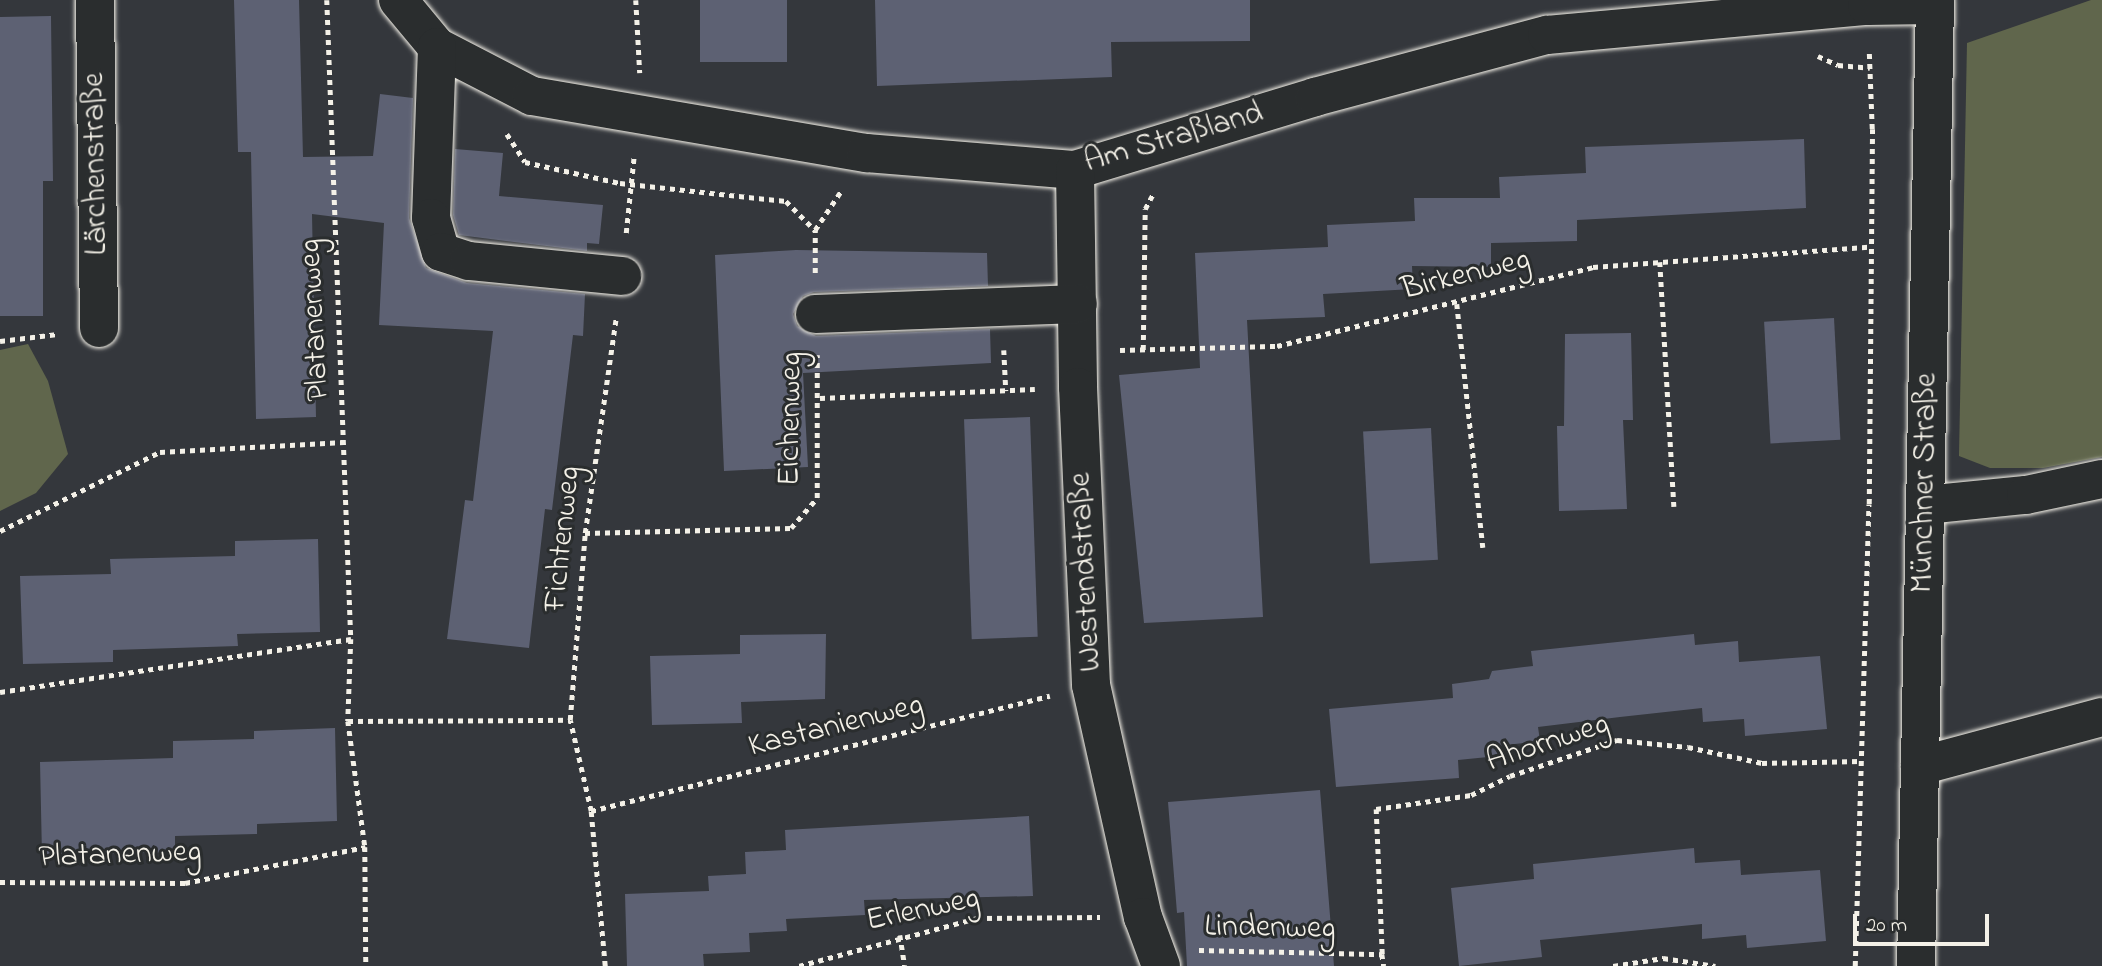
<!DOCTYPE html>
<html>
<head>
<meta charset="utf-8">
<style>
	body { margin:0 }
	#map { position:relative; width:2102px; height:966px; overflow:hidden; background:#34373c; font-family:"Indie Flower",sans-serif }
	div>[style] { position:absolute }
	.green>* { inset:0; background:#60664c }
	.building>* { inset:0; background:#5d6173; transform-origin:0 0 }
	.path>* { height:4.5px; margin-top:-2.25px; transform-origin:0; background:repeating-linear-gradient(90deg,#f4f1e8 0 5px,transparent 0 10px) }
	.roads { filter:drop-shadow(0 0 2px #f4f1e8) drop-shadow(0 0 2px #f4f1e8) }
	.minor>* { height:38px; margin:-19px; padding:0 19px; transform-origin:19px; border-radius:19px; background:#2a2d2e }
	span { translate:-50% -50%; white-space:nowrap; text-align:center; line-height:1.15; -webkit-text-stroke:6px #2a2d2e; paint-order:stroke }
	.street-label { font-size:32px; color:#f4f1e8 }
	.scale { position:absolute; left:1853px; top:914px; width:136px; height:32px; box-sizing:border-box; border:4px solid #f4f1e8; border-top:0; padding-left:9px; font-size:21px; line-height:24px; white-space:nowrap; color:#f4f1e8; -webkit-text-stroke:5px #2a2d2e; paint-order:stroke }
</style>
</head>
<body>
<div id="map">
	<div class="green">
		<div style="clip-path:polygon(2091px 0,2102px 0,2102px 457px,2043px 468px,1990px 468px,1959px 456px,1967px 43px)"></div>
		<div style="clip-path:polygon(28px 344px,48px 381px,68px 454px,36px 493px,0 511px,0 350px)"></div>
	</div>
	<div class="building">
		<div style="clip-path:polygon(234px 0,299px 0,303px 157px,373px 156px,380px 94px,413px 98px,409px 218px,426px 268px,467px 283px,585px 294px,583px 336px,573px 335px,552px 510px,545px 509px,529px 648px,447px 639px,465px 500px,473px 501px,493px 331px,379px 325px,384px 223px,312px 214px,316px 417px,256px 419px,251px 152px,238px 152px)"></div>
		<div style="left:700px;top:0;width:87px;height:62px"></div>
		<div style="clip-path:polygon(875px 0,1250px 0,1250px 41px,1111px 42px,1112px 77px,877px 86px)"></div>
		<div style="clip-path:polygon(51px 16px,53px 181px,43px 181px,43px 316px,0 316px,0 17px)"></div>
		<div style="clip-path:polygon(1804px 139px,1806px 208px,1577px 220px,1577px 241px,1491px 243px,1491px 267px,1412px 266px,1413px 289px,1323px 294px,1325px 317px,1247px 320px,1263px 617px,1144px 623px,1119px 375px,1200px 368px,1195px 253px,1328px 247px,1327px 225px,1415px 221px,1414px 198px,1500px 198px,1499px 177px,1586px 173px,1585px 147px)"></div>
		<div style="clip-path:polygon(455px 149px,503px 153px,499px 196px,603px 205px,599px 244px,587px 243px,587px 251px,459px 235px,453px 215px)"></div>
		<div style="clip-path:polygon(796px 250px,987px 253px,988px 286px,814px 292px,803px 296px,793px 314px,797px 326px,816px 336px,990px 329px,991px 363px,803px 373px,808px 467px,724px 471px,715px 255px)"></div>
		<div style="left:1834px;top:318px;width:122px;height:70px;rotate:87deg"></div>
		<div style="clip-path:polygon(1631px 333px,1633px 420px,1623px 420px,1627px 509px,1559px 511px,1557px 426px,1564px 426px,1565px 334px)"></div>
		<div style="left:1030px;top:417px;width:220px;height:66px;rotate:88deg"></div>
		<div style="left:1431px;top:428px;width:132px;height:68px;rotate:87deg"></div>
		<div style="clip-path:polygon(318px 539px,320px 632px,237px 634px,238px 646px,113px 650px,113px 662px,23px 664px,20px 576px,111px 574px,110px 559px,235px 556px,235px 541px)"></div>
		<div style="clip-path:polygon(826px 634px,825px 699px,741px 702px,742px 723px,652px 725px,650px 656px,740px 654px,740px 635px)"></div>
		<div style="clip-path:polygon(1694px 634px,1695px 645px,1738px 641px,1739px 662px,1820px 656px,1827px 729px,1745px 736px,1744px 719px,1703px 722px,1702px 708px,1620px 717px,1538px 727px,1540px 741px,1497px 746px,1498px 756px,1458px 760px,1459px 778px,1336px 787px,1329px 709px,1453px 698px,1452px 684px,1489px 679px,1492px 671px,1533px 666px,1531px 651px)"></div>
		<div style="clip-path:polygon(335px 728px,337px 821px,257px 824px,257px 834px,175px 836px,175px 852px,42px 856px,40px 762px,173px 758px,173px 741px,254px 739px,254px 731px)"></div>
		<div style="clip-path:polygon(1320px 790px,1334px 966px,1187px 966px,1184px 912px,1177px 913px,1168px 802px)"></div>
		<div style="clip-path:polygon(1029px 816px,1033px 896px,864px 900px,865px 915px,786px 919px,787px 931px,749px 933px,750px 952px,703px 954px,704px 966px,627px 966px,625px 894px,709px 891px,708px 876px,746px 874px,745px 852px,786px 850px,785px 830px)"></div>
		<div style="clip-path:polygon(1694px 848px,1695px 863px,1740px 860px,1741px 875px,1820px 870px,1826px 941px,1747px 948px,1746px 935px,1702px 939px,1702px 924px,1540px 940px,1542px 957px,1459px 966px,1451px 888px,1534px 879px,1533px 864px)"></div>
	</div>
	<div class="path">
		<div style="left:327px;top:0;width:639px;rotate:87.85deg"></div>
		<div style="left:351px;top:639px;width:82px;rotate:92.1deg"></div>
		<div style="left:348px;top:721px;width:127px;rotate:82.3deg"></div>
		<div style="left:365px;top:847px;width:119px;rotate:89.5deg"></div>
		<div style="left:636px;top:0;width:73px;rotate:86.9deg"></div>
		<div style="left:1818px;top:56px;width:22px;rotate:24deg"></div>
		<div style="left:1838px;top:65px;width:32px;rotate:5deg"></div>
		<div style="left:507px;top:134px;width:33px;rotate:57deg"></div>
		<div style="left:525px;top:162px;width:97px;rotate:12.5deg"></div>
		<div style="left:620px;top:183px;width:167px;rotate:6.2deg"></div>
		<div style="left:786px;top:201px;width:41px;rotate:45deg"></div>
		<div style="left:626px;top:233px;width:78px;rotate:-84.1deg"></div>
		<div style="left:1660px;top:262px;width:245px;rotate:86.7deg"></div>
		<div style="left:815px;top:273px;width:43px;rotate:-90deg"></div>
		<div style="left:815px;top:230px;width:47px;rotate:-56.3deg"></div>
		<div style="left:1457px;top:304px;width:245px;rotate:83.9deg"></div>
		<div style="left:0;top:341px;width:58px;rotate:-6.9deg"></div>
		<div style="left:1004px;top:350px;width:41px;rotate:87.2deg"></div>
		<div style="left:1120px;top:350px;width:157px;rotate:-1.5deg"></div>
		<div style="left:1277px;top:346px;width:326px;rotate:-14deg"></div>
		<div style="left:1593px;top:267px;width:276px;rotate:-4.2deg"></div>
		<div style="left:1143px;top:350px;width:141px;rotate:-89.2deg"></div>
		<div style="left:1145px;top:209px;width:19px;rotate:-62deg"></div>
		<div style="left:820px;top:398px;width:215px;rotate:-2.4deg"></div>
		<div style="left:0;top:531px;width:178px;rotate:-26.3deg"></div>
		<div style="left:160px;top:452px;width:184px;rotate:-3.1deg"></div>
		<div style="left:585px;top:533px;width:206px;rotate:-1.4deg"></div>
		<div style="left:791px;top:528px;width:40px;rotate:-49deg"></div>
		<div style="left:817px;top:498px;width:143px;rotate:-90deg"></div>
		<div style="left:0;top:692px;width:355px;rotate:-8.6deg"></div>
		<div style="left:348px;top:721px;width:222px;rotate:-0.3deg"></div>
		<div style="left:591px;top:811px;width:473px;rotate:-14.1deg"></div>
		<div style="left:0;top:882px;width:185px;rotate:0.3deg"></div>
		<div style="left:185px;top:883px;width:184px;rotate:-11.3deg"></div>
		<div style="left:900px;top:935px;width:31px;rotate:81deg"></div>
		<div style="left:1199px;top:950px;width:183px;rotate:1.3deg"></div>
		<div style="left:1382px;top:954px;width:12px;rotate:81deg"></div>
		<div style="left:1382px;top:954px;width:145px;rotate:-92.4deg"></div>
		<div style="left:1376px;top:809px;width:96px;rotate:-8.4deg"></div>
		<div style="left:1471px;top:795px;width:43px;rotate:-26deg"></div>
		<div style="left:1510px;top:776px;width:113px;rotate:-18.6deg"></div>
		<div style="left:1617px;top:740px;width:71px;rotate:5.6deg"></div>
		<div style="left:1688px;top:747px;width:76px;rotate:12.2deg"></div>
		<div style="left:1762px;top:763px;width:99px;rotate:-1.2deg"></div>
		<div style="left:605px;top:966px;width:156px;rotate:-95.2deg"></div>
		<div style="left:591px;top:811px;width:93px;rotate:-103deg"></div>
		<div style="left:570px;top:720px;width:188px;rotate:-85.4deg"></div>
		<div style="left:585px;top:533px;width:217px;rotate:-81.8deg"></div>
		<div style="left:799px;top:966px;width:184px;rotate:-15.1deg"></div>
		<div style="left:977px;top:918px;width:123px;rotate:-0.5deg"></div>
		<div style="left:1613px;top:966px;width:51px;rotate:-9.1deg"></div>
		<div style="left:1663px;top:958px;width:53px;rotate:8.7deg"></div>
		<div style="left:1855px;top:966px;width:462px;rotate:-88.3deg"></div>
		<div style="left:1869px;top:504px;width:375px;rotate:-89.5deg"></div>
		<div style="left:1872px;top:129px;width:79px;rotate:-92.2deg"></div>
	</div>
	<div class="roads">
		<div class="minor">
			<div style="left:95px;top:0;width:328px;rotate:89.3deg"></div>
			<div style="left:398px;top:0;width:61px;rotate:50.3deg"></div>
			<div style="left:437px;top:47px;width:107px;rotate:27.3deg"></div>
			<div style="left:532px;top:96px;width:340px;rotate:9.7deg"></div>
			<div style="left:867px;top:153px;width:209px;rotate:4.7deg"></div>
			<div style="left:1075px;top:170px;width:251px;rotate:-16.9deg"></div>
			<div style="left:1315px;top:97px;width:240px;rotate:-15deg"></div>
			<div style="left:1547px;top:35px;width:321px;rotate:-5.2deg"></div>
			<div style="left:1867px;top:6px;width:68px;rotate:-0.8deg"></div>
			<div style="left:437px;top:47px;width:171px;rotate:92deg"></div>
			<div style="left:431px;top:218px;width:35px;rotate:74deg"></div>
			<div style="left:441px;top:252px;width:29px;rotate:18deg"></div>
			<div style="left:469px;top:261px;width:154px;rotate:5.6deg"></div>
			<div style="left:1075px;top:170px;width:217px;rotate:89.2deg"></div>
			<div style="left:1078px;top:387px;width:298px;rotate:87.5deg"></div>
			<div style="left:1091px;top:685px;width:238px;rotate:77.4deg"></div>
			<div style="left:1143px;top:917px;width:52px;rotate:69.8deg"></div>
			<div style="left:815px;top:314px;width:263px;rotate:-2.2deg"></div>
			<div style="left:1925px;top:505px;width:101px;rotate:-5.7deg"></div>
			<div style="left:2026px;top:495px;width:78px;rotate:-11.9deg"></div>
			<div style="left:1920px;top:766px;width:188px;rotate:-15.1deg"></div>
			<div style="left:1916px;top:966px;width:966px;rotate:-88.87deg"></div>
		</div>
	</div>
	<div class="street-label">
		<span style="left:1174px;top:139px;rotate:-16deg">Am Straßland</span>
		<span style="left:97px;top:164px;rotate:-91deg">Lärchenstraße</span>
		<span style="left:1466px;top:276px;rotate:-14deg">Birkenweg</span>
		<span style="left:316px;top:320px;rotate:-93deg">Platanenweg</span>
		<span style="left:792px;top:419px;rotate:-89deg">Eichenweg</span>
		<span style="left:1926px;top:483px;rotate:-89deg">Münchner Straße</span>
		<span style="left:564px;top:539px;rotate:-84deg">Fichtenweg</span>
		<span style="left:1087px;top:572px;rotate:-93deg">Westendstraße</span>
		<span style="left:836px;top:727px;rotate:-14deg">Kastanienweg</span>
		<span style="left:1548px;top:744px;rotate:-18deg">Ahornweg</span>
		<span style="left:120px;top:856px;rotate:-2deg">Platanenweg</span>
		<span style="left:923px;top:911px;rotate:-12deg">Erlenweg</span>
		<span style="left:1270px;top:929px;rotate:1deg">Lindenweg</span>
	</div>
	<div class="scale">20 m</div>
</div>
</body>
</html>
